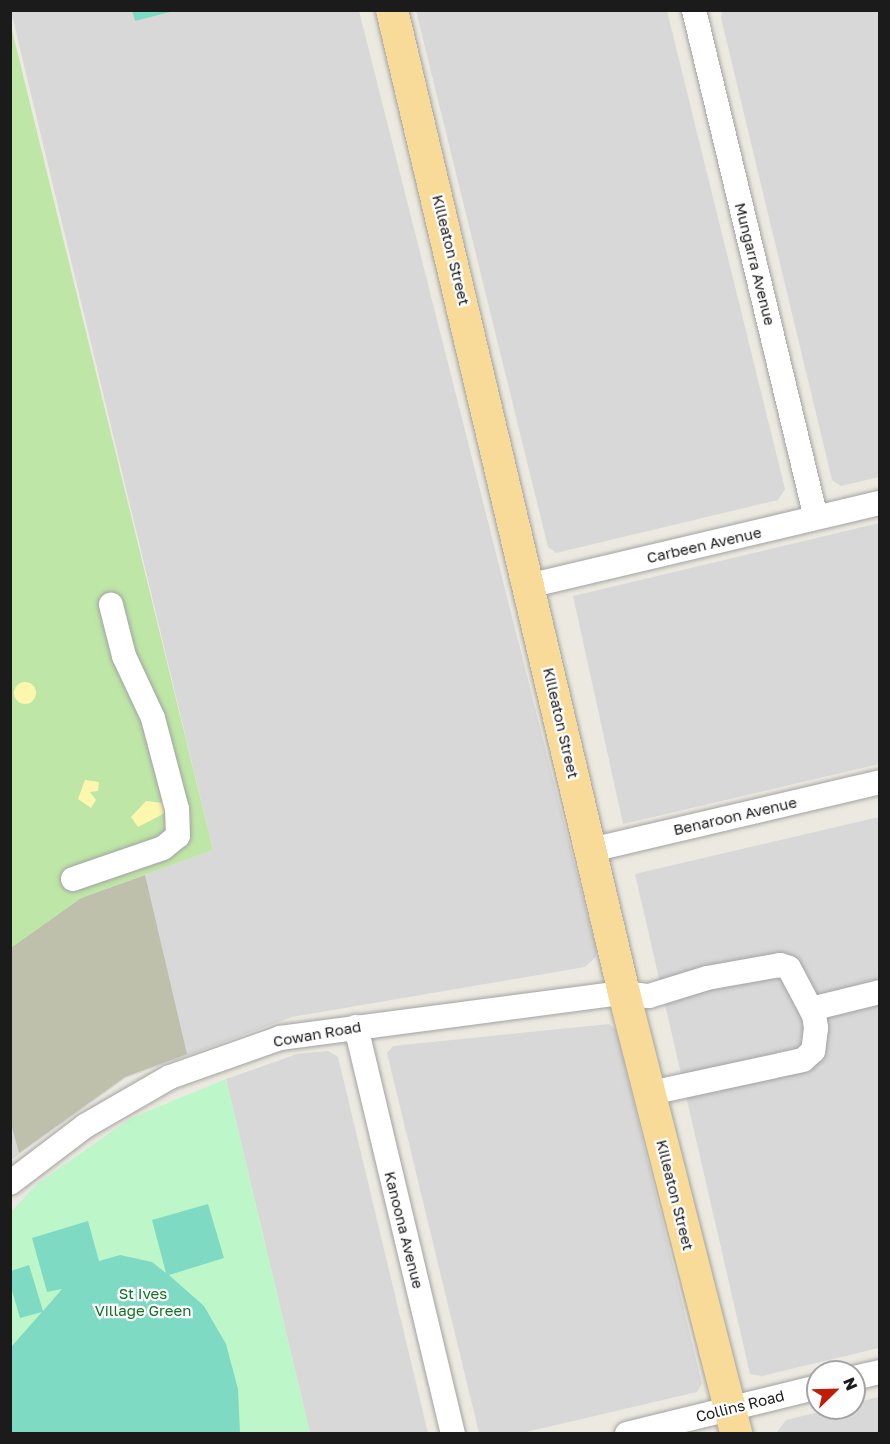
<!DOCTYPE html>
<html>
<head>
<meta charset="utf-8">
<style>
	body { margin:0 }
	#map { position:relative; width:890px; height:1444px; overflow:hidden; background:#eceae0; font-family:"Golos Text",sans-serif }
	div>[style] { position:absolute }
	.residential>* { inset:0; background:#d9d8d8 }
	.construction>* { inset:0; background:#bec0ac }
	.grass>* { inset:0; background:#bee6a6 }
	.sand>* { inset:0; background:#fdf7ae }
	.round { border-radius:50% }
	.park>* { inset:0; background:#bdf7c9 }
	.pitch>* { inset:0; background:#7fdac3 }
	.roads { filter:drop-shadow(0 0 2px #a2a2a2) drop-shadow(0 0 2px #a2a2a2) }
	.minor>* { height:24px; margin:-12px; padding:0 12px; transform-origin:12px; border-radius:12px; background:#fff }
	.major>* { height:32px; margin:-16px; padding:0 16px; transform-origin:16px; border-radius:16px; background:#f9db99 }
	span { translate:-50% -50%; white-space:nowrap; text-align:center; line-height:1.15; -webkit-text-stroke:4.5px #fff; paint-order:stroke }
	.street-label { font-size:15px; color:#1b1b1b }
	.park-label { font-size:15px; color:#0e7423 }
	.frame { position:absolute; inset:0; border:12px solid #1b1b1b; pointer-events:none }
	.north { position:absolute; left:806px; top:1360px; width:60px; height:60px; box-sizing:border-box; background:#fff; border:2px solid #a4a4a4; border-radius:50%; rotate:67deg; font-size:16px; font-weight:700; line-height:24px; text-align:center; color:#1b1b1b }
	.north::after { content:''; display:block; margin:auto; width:21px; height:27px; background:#c01d06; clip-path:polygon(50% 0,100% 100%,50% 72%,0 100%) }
</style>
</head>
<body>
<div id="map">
	<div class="residential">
		<div style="clip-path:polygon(11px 11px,359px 11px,596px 949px,596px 957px,585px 967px,292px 1017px,126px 1078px,11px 1160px,10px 948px,81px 898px,213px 850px)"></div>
		<div style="clip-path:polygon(416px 11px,667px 11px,785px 489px,778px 500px,556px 553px,548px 547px)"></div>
		<div style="clip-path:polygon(722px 11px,879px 11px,879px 477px,841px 486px,832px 480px,721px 18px)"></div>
		<div style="clip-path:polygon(879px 523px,879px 764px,623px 824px,573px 596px)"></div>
		<div style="clip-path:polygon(879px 817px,879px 1348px,762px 1376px,750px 1374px,635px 874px)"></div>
		<div style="clip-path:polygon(609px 1024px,616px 1030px,702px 1384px,697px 1392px,522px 1433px,479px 1433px,387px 1053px,393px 1046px)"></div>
		<div style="clip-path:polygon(328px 1051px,338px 1057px,428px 1433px,310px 1433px,226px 1079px,297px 1054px)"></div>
		<div style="clip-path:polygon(879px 1397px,879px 1433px,776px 1433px,786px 1420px,835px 1408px,854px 1408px,854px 1403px)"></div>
	</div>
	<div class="construction">
		<div style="clip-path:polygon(145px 875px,187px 1054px,125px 1077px,19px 1153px,10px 1120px,10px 948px,81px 898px)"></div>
	</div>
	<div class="grass">
		<div style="clip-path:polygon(10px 22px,213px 850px,81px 898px,11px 948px)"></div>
	</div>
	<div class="sand">
		<div class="round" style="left:14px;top:682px;width:22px;height:22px"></div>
		<div style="clip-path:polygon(85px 780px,99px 782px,98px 791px,90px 792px,96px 800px,91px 808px,78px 799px)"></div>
		<div style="clip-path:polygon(146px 801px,163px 803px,165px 813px,138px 827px,131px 817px)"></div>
	</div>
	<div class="park">
		<div style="clip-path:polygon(226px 1079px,310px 1433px,11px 1433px,10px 1213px,38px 1183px,131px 1118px)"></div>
	</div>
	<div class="pitch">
		<div style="clip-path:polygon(132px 10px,174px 10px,174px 11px,135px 21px)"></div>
		<div style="clip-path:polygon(208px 1204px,224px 1258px,169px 1275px,204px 1306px,226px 1344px,238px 1389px,240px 1433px,11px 1433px,11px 1347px,42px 1312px,20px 1318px,11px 1287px,11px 1271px,29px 1265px,43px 1311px,62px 1289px,47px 1292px,32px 1238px,88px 1221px,99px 1261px,120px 1255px,152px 1262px,166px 1273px,152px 1220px)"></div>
	</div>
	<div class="roads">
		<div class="minor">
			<div style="left:694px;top:10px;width:522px;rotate:76.5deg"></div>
			<div style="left:528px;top:586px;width:362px;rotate:-13.3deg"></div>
			<div style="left:591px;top:850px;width:297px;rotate:-13.2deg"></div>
			<div style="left:73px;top:879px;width:95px;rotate:-19deg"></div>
			<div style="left:163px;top:848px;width:19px;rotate:-39deg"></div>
			<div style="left:178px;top:836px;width:27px;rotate:-92deg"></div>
			<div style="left:177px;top:809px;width:94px;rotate:-104.8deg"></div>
			<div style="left:153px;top:718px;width:68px;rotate:-115.1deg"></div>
			<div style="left:124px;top:656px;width:53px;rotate:-104.3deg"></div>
			<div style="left:811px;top:1009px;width:71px;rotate:-13.8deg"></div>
			<div style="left:356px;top:1027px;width:418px;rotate:76.6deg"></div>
			<div style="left:10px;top:1183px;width:94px;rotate:-37.2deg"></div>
			<div style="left:85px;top:1126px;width:98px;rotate:-30deg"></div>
			<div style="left:170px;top:1077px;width:117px;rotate:-19.5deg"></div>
			<div style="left:280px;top:1038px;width:347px;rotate:-7.5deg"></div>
			<div style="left:624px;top:993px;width:25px;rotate:7deg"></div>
			<div style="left:649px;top:996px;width:61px;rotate:-17.2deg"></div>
			<div style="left:707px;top:978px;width:74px;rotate:-10.1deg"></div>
			<div style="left:780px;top:965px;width:9px;rotate:18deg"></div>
			<div style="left:789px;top:968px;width:53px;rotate:62deg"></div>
			<div style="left:814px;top:1015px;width:13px;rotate:81deg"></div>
			<div style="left:816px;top:1028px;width:23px;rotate:97deg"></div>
			<div style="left:813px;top:1051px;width:13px;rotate:138deg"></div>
			<div style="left:803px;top:1060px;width:157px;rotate:167.8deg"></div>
			<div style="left:854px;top:1378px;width:27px;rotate:-13deg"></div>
			<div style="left:627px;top:1434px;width:197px;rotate:-13.8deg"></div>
		</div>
		<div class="major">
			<div style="left:392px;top:10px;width:1010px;rotate:76.72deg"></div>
			<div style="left:624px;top:993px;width:455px;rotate:75.7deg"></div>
		</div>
	</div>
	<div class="street-label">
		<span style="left:451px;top:250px;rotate:76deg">Killeaton Street</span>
		<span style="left:755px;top:264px;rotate:76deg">Mungarra Avenue</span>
		<span style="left:704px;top:545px;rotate:-13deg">Carbeen Avenue</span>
		<span style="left:561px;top:723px;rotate:77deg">Killeaton Street</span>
		<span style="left:735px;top:816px;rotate:-13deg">Benaroon Avenue</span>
		<span style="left:317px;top:1034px;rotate:-10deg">Cowan Road</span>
		<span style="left:675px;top:1195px;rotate:76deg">Killeaton Street</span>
		<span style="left:404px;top:1230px;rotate:76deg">Kanoona Avenue</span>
		<span style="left:740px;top:1406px;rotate:-14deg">Collins Road</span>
	</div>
	<div class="park-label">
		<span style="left:143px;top:1302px">St Ives<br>Village Green</span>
	</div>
	<div class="frame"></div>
	<div class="north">N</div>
</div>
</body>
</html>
